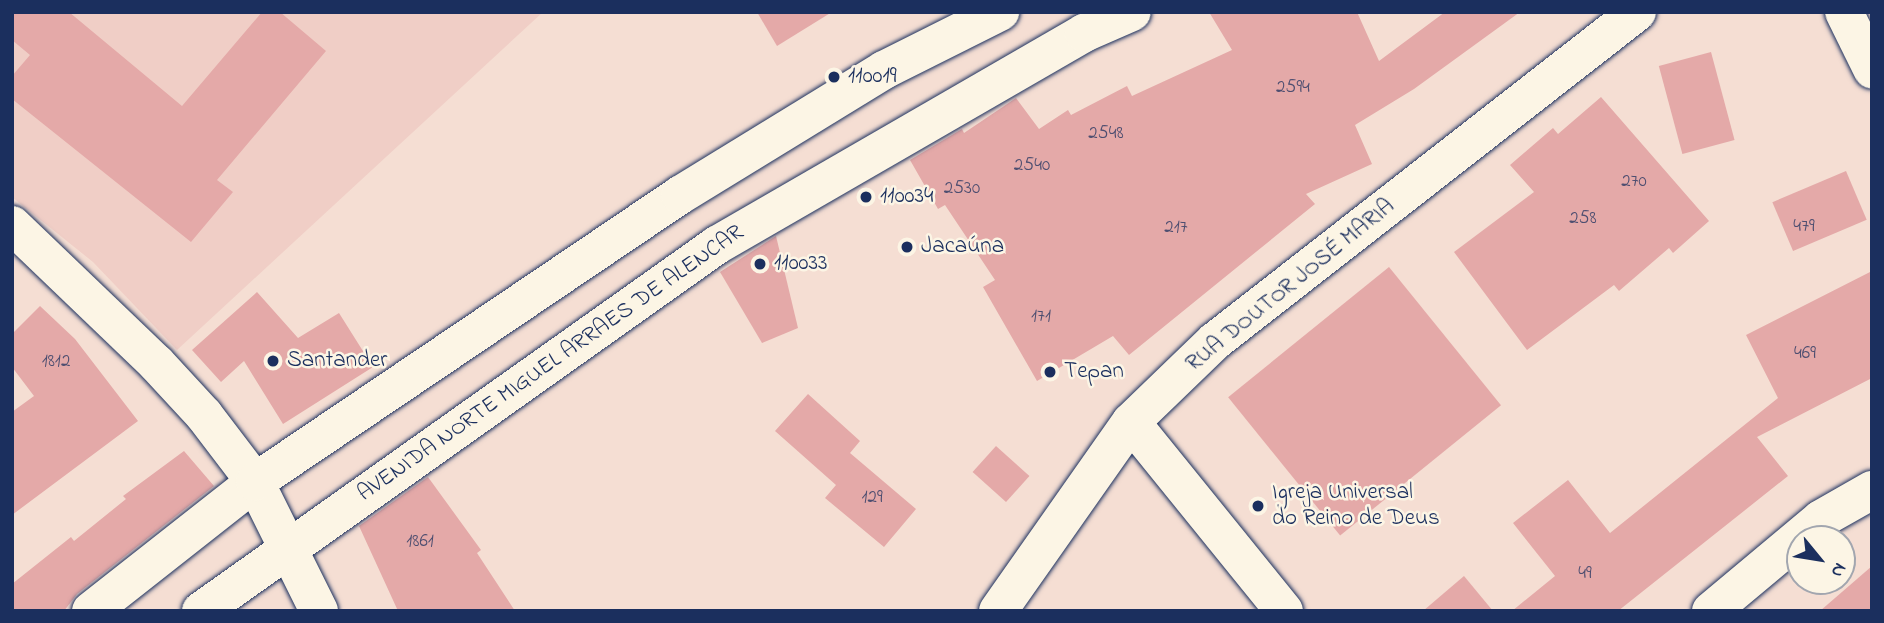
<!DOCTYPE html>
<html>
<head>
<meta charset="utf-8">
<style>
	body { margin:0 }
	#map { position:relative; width:1884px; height:623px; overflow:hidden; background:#f5ded3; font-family:"Indie Flower",sans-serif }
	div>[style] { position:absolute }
	.built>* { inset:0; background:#f0cec6 }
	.building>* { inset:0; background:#e4a9a8; transform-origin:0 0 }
	.roads { filter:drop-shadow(0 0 2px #1b2f5e) drop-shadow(0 0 2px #1b2f5e) }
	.minor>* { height:38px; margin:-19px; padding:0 19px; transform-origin:19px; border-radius:19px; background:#fcf5e5 }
	.tertiary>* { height:38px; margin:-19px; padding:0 19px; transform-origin:19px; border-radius:19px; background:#fcf5e5 }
	.secondary>* { height:38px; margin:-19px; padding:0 19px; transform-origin:19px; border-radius:19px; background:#fcf5e5 }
	.primary>* { height:38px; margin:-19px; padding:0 19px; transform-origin:19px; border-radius:19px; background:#fcf5e5 }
	.dots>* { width:19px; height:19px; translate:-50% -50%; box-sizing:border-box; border:4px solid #fcf5e5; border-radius:50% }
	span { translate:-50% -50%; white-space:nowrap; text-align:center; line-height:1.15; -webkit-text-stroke:5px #fcf5e5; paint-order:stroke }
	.number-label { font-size:19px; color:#4d4e70 }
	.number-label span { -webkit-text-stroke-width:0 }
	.poi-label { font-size:23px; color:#1b2f5e }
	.left { translate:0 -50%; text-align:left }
	.street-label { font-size:23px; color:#1b2f5e }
	.frame { position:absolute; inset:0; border:14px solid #1b2f5e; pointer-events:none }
	.north { position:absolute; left:1786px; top:525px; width:70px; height:70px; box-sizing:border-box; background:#fcf5e5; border:2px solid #a2a6af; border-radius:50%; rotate:120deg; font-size:19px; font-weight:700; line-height:28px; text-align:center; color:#1b2f5e }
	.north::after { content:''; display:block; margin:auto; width:24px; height:32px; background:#1b2f5e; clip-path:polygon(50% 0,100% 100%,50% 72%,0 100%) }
</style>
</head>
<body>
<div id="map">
	<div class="built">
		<div style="clip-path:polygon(12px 12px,543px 12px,177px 350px,93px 262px,12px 197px)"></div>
	</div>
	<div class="building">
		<div style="clip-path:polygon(12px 12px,69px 12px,182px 106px,262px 12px,280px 12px,326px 51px,217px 180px,233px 192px,191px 242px,12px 99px,12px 76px,30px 55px,12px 40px)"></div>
		<div style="clip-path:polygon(757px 12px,832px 12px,777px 46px)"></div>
		<div style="clip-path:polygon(1209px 12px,1357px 12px,1379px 61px,1445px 12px,1520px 12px,1414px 89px,1355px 125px,1372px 164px,1306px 194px,1315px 204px,1129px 355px,1113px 336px,1037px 381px,983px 287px,995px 280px,945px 205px,938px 209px,910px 160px,962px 129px,964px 133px,1016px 98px,1039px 129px,1068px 110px,1071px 115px,1127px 86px,1132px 96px,1232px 50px)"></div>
		<div style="left:1711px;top:52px;width:91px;height:54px;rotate:75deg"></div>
		<div style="clip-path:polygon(1601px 97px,1709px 221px,1673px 253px,1669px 248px,1619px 291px,1614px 285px,1527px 350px,1454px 252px,1534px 192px,1510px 165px,1553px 128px,1558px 134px)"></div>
		<div style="left:1846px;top:171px;width:53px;height:80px;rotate:67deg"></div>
		<div style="clip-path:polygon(776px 236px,798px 328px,762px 343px,720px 272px)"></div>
		<div style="left:1389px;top:267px;width:178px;height:207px;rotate:51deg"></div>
		<div style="clip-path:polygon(1872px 271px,1872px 378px,1757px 437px,1788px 476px,1618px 611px,1512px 611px,1555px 576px,1513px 523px,1568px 480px,1610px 533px,1778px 398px,1746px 335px)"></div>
		<div style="clip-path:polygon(257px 292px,298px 338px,339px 313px,373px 367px,283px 424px,244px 361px,221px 382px,192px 350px)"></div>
		<div style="clip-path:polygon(40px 306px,75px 339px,138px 421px,12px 515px,12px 412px,34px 396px,12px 367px,12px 334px)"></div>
		<div style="clip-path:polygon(808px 394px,860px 441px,850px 453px,916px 509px,884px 547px,825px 498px,836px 485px,775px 431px)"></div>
		<div style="left:996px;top:446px;width:45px;height:35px;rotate:42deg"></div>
		<div style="clip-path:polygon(184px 451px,214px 486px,77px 594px,64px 611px,12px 611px,12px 584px,71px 537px,74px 541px,126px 499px,123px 496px)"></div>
		<div style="clip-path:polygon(428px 477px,481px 550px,477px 553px,515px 611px,398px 611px,359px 526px)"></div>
		<div style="clip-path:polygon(1872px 566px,1872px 611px,1820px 611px)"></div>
		<div style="clip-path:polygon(1464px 576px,1493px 611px,1423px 611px)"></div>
	</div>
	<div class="roads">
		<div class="minor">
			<div style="left:1131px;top:422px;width:243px;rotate:51deg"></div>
			<div style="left:998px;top:611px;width:231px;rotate:-54.9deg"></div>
			<div style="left:1131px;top:422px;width:117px;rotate:-44deg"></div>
			<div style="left:1215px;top:341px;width:535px;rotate:-37.94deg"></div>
			<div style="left:1711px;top:611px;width:143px;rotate:-39.9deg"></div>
			<div style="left:1821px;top:519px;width:59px;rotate:-29.6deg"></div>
		</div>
		<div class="tertiary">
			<div style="left:1844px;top:12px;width:64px;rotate:63.8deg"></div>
		</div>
		<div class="secondary">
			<div style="left:12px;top:225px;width:199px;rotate:43.8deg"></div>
			<div style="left:156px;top:363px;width:71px;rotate:47.3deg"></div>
			<div style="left:204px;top:415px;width:84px;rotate:52.7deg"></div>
		</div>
		<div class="primary">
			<div style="left:255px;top:482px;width:144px;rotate:63.6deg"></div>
			<div style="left:91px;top:611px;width:209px;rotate:-38.2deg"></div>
			<div style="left:255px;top:482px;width:513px;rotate:-34.03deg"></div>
			<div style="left:680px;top:195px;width:239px;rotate:-31.5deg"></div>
			<div style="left:884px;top:70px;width:130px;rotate:-26.6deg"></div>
			<div style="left:201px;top:611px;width:633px;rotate:-35.35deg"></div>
			<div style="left:717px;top:245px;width:424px;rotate:-30deg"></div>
			<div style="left:1084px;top:33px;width:52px;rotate:-23.6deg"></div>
		</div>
	</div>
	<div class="dots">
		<div style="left:834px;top:77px;background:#1b2f5e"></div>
		<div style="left:866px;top:197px;background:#1b2f5e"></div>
		<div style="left:907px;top:247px;background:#1b2f5e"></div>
		<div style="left:760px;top:264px;background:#1b2f5e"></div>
		<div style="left:273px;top:361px;background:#1b2f5e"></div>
		<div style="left:1050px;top:372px;background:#1b2f5e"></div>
		<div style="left:1258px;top:506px;background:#1b2f5e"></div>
	</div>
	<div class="number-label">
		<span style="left:1293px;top:88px">2594</span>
		<span style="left:1106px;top:134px">2548</span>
		<span style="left:1032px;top:166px">2540</span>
		<span style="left:1634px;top:182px">270</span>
		<span style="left:962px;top:189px">2530</span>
		<span style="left:1583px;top:219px">258</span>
		<span style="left:1804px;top:227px">479</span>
		<span style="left:1176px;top:228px">217</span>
		<span style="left:1041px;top:317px">171</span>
		<span style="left:1805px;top:354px">469</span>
		<span style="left:56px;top:362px">1812</span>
		<span style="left:872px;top:498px">129</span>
		<span style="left:420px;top:542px">1861</span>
		<span style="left:1585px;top:574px">49</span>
	</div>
	<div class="poi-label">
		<span class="left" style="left:848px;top:77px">110019</span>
		<span class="left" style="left:880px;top:197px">110034</span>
		<span class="left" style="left:921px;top:247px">Jacaúna</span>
		<span class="left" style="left:774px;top:264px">110033</span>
		<span class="left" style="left:287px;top:361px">Santander</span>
		<span class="left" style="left:1064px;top:372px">Tepan</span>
		<span class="left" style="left:1272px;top:506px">Igreja Universal<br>do Reino de Deus</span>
	</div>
	<div class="street-label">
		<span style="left:1291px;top:286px;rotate:-39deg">RUA DOUTOR JOSÉ MARIA</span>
		<span style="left:551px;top:364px;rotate:-35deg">AVENIDA NORTE MIGUEL ARRAES DE ALENCAR</span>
	</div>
	<div class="frame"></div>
	<div class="north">N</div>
</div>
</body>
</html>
